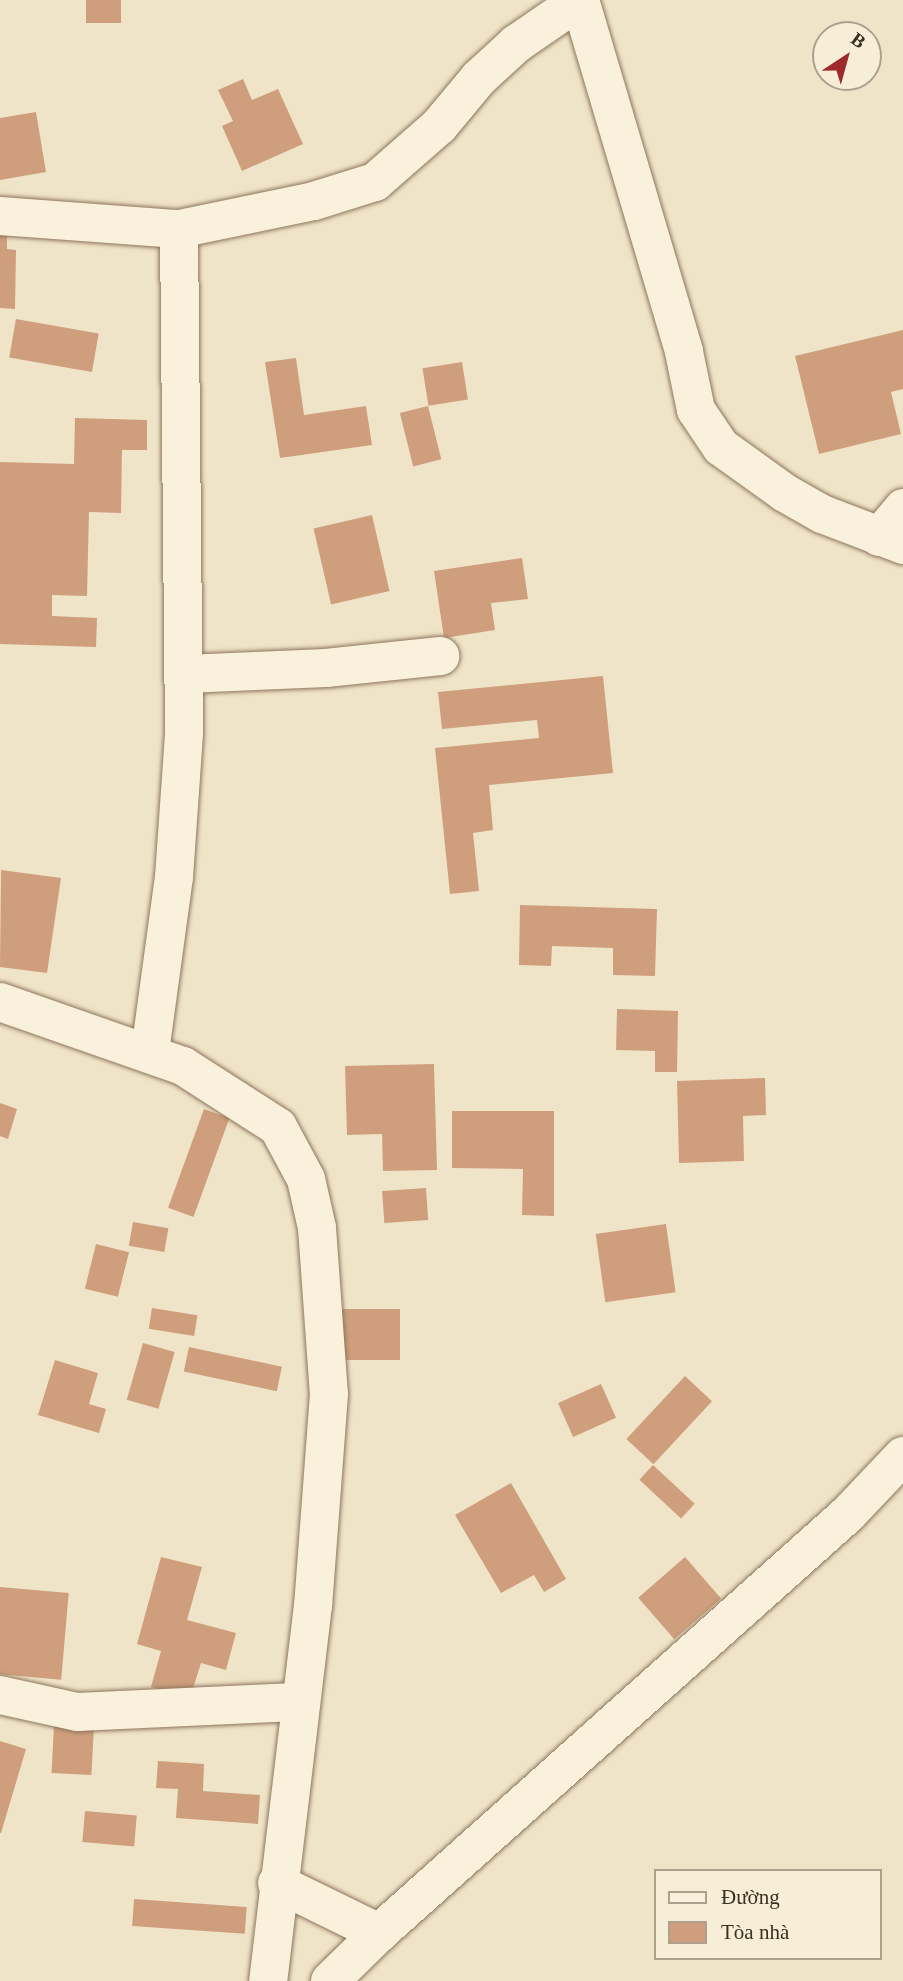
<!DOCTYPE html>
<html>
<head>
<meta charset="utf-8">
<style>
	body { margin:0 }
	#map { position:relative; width:903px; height:1981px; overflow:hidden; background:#f0e4c8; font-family:"Times New Roman",serif }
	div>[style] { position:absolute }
	.building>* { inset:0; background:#cf9f7d; transform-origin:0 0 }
	.roads { filter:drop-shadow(0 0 2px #8d765c) drop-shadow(0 0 2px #8d765c) }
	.minor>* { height:38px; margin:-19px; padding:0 19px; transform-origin:19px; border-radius:19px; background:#faf1dc }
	span { translate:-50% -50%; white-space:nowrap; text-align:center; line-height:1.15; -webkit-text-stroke:5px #f7eed8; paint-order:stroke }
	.legend { position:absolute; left:654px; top:1869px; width:228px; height:91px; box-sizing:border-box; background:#f7eed8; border:2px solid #ada18e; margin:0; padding:9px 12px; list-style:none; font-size:21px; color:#3d2e20 }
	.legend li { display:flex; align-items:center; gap:14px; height:35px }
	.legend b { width:35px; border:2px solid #ada18e }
	.north { position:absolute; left:812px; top:21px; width:70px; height:70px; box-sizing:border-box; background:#f7eed8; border:2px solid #ada18e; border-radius:50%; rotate:36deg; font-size:19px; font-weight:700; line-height:28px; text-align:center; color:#3d2e20 }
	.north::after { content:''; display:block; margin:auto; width:24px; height:32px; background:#9e2a2b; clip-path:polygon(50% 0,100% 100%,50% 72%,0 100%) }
</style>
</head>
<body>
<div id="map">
	<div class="building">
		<div style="left:86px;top:0;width:35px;height:23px"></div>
		<div style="clip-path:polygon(243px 79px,252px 100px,278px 89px,303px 144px,242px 171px,222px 126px,233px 121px,218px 90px)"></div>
		<div style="clip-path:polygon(36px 112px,46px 172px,0 180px,0 118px)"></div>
		<div style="clip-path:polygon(0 225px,7px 225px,7px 249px,16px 250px,15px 309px,0 308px)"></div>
		<div style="left:16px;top:319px;width:84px;height:39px;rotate:10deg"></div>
		<div style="clip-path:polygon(903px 330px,903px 389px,891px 392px,901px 434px,819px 454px,795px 356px)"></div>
		<div style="clip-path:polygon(296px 358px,304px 415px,366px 406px,372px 445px,280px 458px,265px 362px)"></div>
		<div style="left:462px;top:362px;width:38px;height:40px;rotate:81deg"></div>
		<div style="left:428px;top:406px;width:55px;height:29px;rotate:76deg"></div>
		<div style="clip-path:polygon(75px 418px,147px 420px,147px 450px,122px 450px,121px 513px,89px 512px,87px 596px,52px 595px,52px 616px,97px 618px,96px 647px,0 644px,0 462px,74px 464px)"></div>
		<div style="left:372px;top:515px;width:78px;height:60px;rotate:77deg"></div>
		<div style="clip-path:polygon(522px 558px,528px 599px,491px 603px,495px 630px,444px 638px,434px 571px)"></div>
		<div style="clip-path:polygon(603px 676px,613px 773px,489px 785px,493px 830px,473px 833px,479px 891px,450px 894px,435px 748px,539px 738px,537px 720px,442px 729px,438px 692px)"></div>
		<div style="clip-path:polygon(1px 870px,61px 878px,47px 973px,0 967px)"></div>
		<div style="clip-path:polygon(520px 905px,657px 909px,655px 976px,613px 975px,613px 948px,552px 946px,551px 966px,519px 965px)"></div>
		<div style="clip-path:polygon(617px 1009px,678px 1011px,677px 1072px,655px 1072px,655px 1051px,616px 1050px)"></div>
		<div style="clip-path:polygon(434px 1064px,437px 1170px,383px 1171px,382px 1134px,347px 1135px,345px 1066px)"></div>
		<div style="clip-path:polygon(765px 1078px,766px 1115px,743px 1116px,744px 1161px,679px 1163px,677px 1081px)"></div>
		<div style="clip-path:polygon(0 1103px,17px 1109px,8px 1139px,0 1136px)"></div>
		<div style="left:204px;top:1109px;width:27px;height:105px;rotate:20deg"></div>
		<div style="clip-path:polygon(452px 1111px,554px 1111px,554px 1216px,522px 1215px,523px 1169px,452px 1168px)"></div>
		<div style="left:426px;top:1188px;width:32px;height:44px;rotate:86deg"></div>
		<div style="left:133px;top:1222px;width:36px;height:24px;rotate:10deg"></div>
		<div style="left:666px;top:1224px;width:69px;height:71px;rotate:82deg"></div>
		<div style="left:96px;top:1244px;width:34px;height:46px;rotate:14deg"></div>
		<div style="left:152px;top:1308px;width:46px;height:21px;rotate:9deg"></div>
		<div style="left:337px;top:1309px;width:63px;height:51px"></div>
		<div style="left:143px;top:1343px;width:33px;height:59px;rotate:16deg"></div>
		<div style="left:189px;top:1347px;width:95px;height:25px;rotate:12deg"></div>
		<div style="clip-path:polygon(55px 1360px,98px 1373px,89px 1404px,106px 1409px,99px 1433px,38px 1415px)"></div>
		<div style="left:685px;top:1376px;width:37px;height:86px;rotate:43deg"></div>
		<div style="left:601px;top:1384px;width:37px;height:47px;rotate:66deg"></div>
		<div style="left:653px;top:1465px;width:57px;height:20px;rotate:43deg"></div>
		<div style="clip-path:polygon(511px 1483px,566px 1579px,544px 1592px,534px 1575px,501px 1593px,455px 1515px)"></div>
		<div style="clip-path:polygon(161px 1557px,202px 1567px,187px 1620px,236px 1633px,226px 1670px,201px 1663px,190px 1698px,151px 1687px,161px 1651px,137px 1644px)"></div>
		<div style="left:685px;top:1557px;width:55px;height:62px;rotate:49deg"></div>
		<div style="left:0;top:1587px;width:69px;height:87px;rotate:5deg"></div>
		<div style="left:54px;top:1725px;width:40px;height:48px;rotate:3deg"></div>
		<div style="clip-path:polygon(0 1741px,26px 1749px,1px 1833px,0 1833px)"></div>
		<div style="clip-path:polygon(158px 1761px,204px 1764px,203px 1791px,260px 1795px,258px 1824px,176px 1818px,178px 1789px,156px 1788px)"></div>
		<div style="left:85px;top:1811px;width:52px;height:31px;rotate:5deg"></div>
		<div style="left:134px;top:1899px;width:113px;height:27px;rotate:4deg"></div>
	</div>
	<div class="roads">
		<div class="minor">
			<div style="left:580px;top:0;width:367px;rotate:73.5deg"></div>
			<div style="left:684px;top:352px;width:59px;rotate:78.3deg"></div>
			<div style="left:696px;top:410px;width:45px;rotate:56deg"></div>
			<div style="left:721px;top:447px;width:79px;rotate:35.7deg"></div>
			<div style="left:785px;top:493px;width:43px;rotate:29.6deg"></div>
			<div style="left:822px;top:514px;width:87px;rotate:20.9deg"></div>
			<div style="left:0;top:216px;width:179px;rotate:4.2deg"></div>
			<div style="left:179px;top:229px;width:138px;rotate:-11.7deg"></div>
			<div style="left:314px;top:201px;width:64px;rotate:-17.3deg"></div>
			<div style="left:375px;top:182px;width:85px;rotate:-41.2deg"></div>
			<div style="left:439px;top:126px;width:62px;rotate:-50.2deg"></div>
			<div style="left:479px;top:78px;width:50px;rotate:-42.6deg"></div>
			<div style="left:516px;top:44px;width:78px;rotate:-34.5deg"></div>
			<div style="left:879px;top:537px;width:38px;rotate:-50deg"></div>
			<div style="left:185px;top:674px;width:141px;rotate:-2.4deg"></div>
			<div style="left:326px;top:668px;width:115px;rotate:-6deg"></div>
			<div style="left:0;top:1002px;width:194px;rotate:19.3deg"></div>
			<div style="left:183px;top:1066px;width:113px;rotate:32.7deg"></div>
			<div style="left:278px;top:1127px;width:59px;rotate:61.7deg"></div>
			<div style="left:306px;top:1179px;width:50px;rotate:77.3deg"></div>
			<div style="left:317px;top:1228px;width:166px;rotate:85.9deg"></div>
			<div style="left:329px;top:1394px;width:212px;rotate:94.3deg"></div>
			<div style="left:313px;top:1605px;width:379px;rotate:96.8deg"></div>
			<div style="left:150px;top:1052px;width:177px;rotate:-82.2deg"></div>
			<div style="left:174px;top:877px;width:144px;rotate:-86deg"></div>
			<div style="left:184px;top:733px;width:504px;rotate:-90.57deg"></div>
			<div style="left:0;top:1695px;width:79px;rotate:12.4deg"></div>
			<div style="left:77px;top:1712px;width:224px;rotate:-2.6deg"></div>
			<div style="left:277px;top:1883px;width:114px;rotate:26.1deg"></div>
			<div style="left:330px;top:1981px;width:69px;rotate:-44.4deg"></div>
			<div style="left:379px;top:1933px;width:629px;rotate:-41.78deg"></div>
			<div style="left:848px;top:1514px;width:80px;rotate:-46.5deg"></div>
		</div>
	</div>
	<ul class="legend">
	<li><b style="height:9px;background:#faf1dc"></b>Đường</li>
	<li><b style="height:19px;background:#cf9f7d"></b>Tòa nhà</li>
	</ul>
	<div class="north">B</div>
</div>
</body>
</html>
